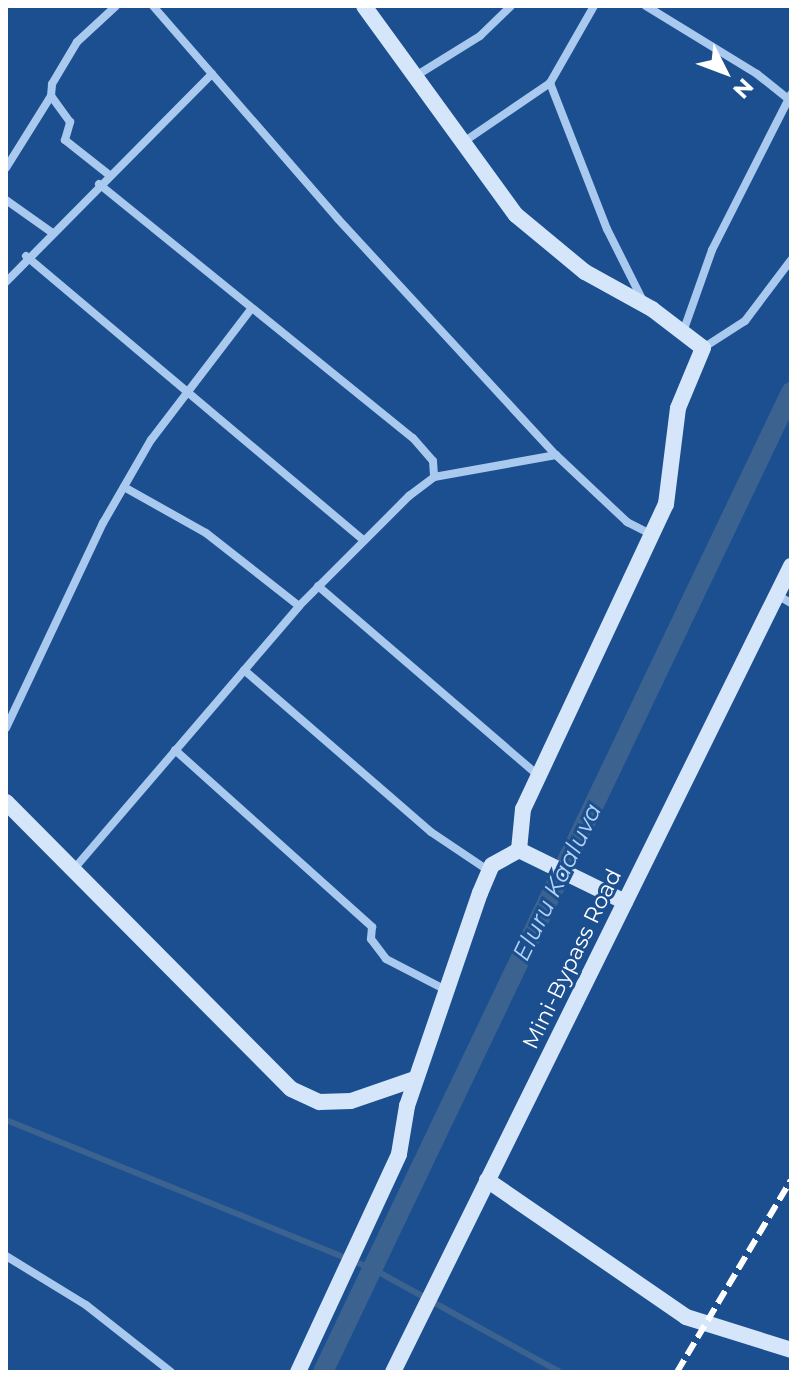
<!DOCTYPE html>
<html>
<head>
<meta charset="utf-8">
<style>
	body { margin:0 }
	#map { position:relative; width:797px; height:1378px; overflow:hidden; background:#1b4f8f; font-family:Montserrat,sans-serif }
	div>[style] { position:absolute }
	.stream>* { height:6px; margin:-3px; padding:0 3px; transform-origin:3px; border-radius:3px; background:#3c6290 }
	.canal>* { height:20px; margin:-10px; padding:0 10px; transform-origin:10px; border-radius:10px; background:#3c6290 }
	.street>* { height:8px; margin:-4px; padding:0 4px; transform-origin:4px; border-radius:4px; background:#a9c9ee }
	.secondary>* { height:16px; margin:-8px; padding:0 8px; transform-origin:8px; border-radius:8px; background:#d6e6fa }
	.rail>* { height:6px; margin-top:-3px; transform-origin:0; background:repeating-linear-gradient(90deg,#fff 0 14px,transparent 0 20px) }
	span { translate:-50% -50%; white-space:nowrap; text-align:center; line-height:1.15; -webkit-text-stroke:6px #1b4f8f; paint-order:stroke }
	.street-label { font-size:22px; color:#fff }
	.water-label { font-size:24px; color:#b5d3f5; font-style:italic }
	.frame { position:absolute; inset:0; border:8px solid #fff; pointer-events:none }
	.north { position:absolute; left:685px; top:32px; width:80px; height:80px; -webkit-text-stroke:6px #1b4f8f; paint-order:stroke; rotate:132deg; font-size:22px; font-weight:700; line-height:32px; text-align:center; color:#fff }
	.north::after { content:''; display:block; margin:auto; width:28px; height:36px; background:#fff; clip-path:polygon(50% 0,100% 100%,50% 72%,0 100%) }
</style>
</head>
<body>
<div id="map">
	<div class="stream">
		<div style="left:6px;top:1120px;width:398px;rotate:22.1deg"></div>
		<div style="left:375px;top:1270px;width:211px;rotate:28.9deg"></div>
	</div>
	<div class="canal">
		<div style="left:323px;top:1372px;width:1086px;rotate:-64.47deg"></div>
	</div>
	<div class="street">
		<div style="left:153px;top:6px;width:282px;rotate:49deg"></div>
		<div style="left:338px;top:219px;width:321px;rotate:47.3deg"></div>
		<div style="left:556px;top:455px;width:98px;rotate:43.3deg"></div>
		<div style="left:627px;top:522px;width:27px;rotate:27deg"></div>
		<div style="left:646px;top:6px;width:130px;rotate:31.5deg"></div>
		<div style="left:757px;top:74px;width:43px;rotate:38.5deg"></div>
		<div style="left:414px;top:77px;width:78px;rotate:-31.8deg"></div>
		<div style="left:480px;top:36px;width:43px;rotate:-44.1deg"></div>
		<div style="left:550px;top:83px;width:157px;rotate:68.7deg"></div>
		<div style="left:607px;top:229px;width:83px;rotate:63.4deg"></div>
		<div style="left:462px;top:143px;width:107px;rotate:-34.3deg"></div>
		<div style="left:550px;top:83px;width:89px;rotate:-60.3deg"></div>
		<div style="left:6px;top:168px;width:85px;rotate:-58deg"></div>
		<div style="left:108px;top:174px;width:55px;rotate:-141.7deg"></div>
		<div style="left:65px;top:140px;width:19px;rotate:-74deg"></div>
		<div style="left:70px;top:122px;width:32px;rotate:-126deg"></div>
		<div style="left:51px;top:96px;width:12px;rotate:-85deg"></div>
		<div style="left:52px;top:84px;width:49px;rotate:-59.2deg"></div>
		<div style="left:77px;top:42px;width:53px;rotate:-42.7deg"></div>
		<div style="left:99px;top:184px;width:404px;rotate:39deg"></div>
		<div style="left:413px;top:438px;width:30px;rotate:49deg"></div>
		<div style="left:433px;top:461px;width:16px;rotate:86deg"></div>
		<div style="left:6px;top:200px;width:55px;rotate:35.4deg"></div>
		<div style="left:26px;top:256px;width:439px;rotate:40.1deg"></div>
		<div style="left:6px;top:282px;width:293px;rotate:-45.3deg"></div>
		<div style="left:683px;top:332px;width:87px;rotate:-70.5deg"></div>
		<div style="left:712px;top:250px;width:175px;rotate:-63.1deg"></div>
		<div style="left:703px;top:348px;width:50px;rotate:-32.7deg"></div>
		<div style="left:745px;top:321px;width:76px;rotate:-53deg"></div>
		<div style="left:124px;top:487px;width:94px;rotate:29.3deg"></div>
		<div style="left:206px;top:533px;width:118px;rotate:38.1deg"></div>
		<div style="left:318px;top:586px;width:290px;rotate:40.7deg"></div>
		<div style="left:777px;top:595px;width:16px;rotate:30deg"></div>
		<div style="left:244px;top:670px;width:247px;rotate:40.9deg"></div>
		<div style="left:431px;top:832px;width:70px;rotate:33.9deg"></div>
		<div style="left:6px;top:728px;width:227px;rotate:-64.7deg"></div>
		<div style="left:103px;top:523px;width:96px;rotate:-60deg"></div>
		<div style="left:151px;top:440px;width:165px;rotate:-52.6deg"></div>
		<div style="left:175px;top:750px;width:265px;rotate:41.9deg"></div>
		<div style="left:372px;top:927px;width:12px;rotate:95deg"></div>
		<div style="left:371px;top:939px;width:25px;rotate:53deg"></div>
		<div style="left:386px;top:959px;width:68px;rotate:27.3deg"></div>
		<div style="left:73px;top:870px;width:348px;rotate:-49.4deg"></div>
		<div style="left:299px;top:606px;width:156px;rotate:-45deg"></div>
		<div style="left:409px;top:496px;width:31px;rotate:-37deg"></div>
		<div style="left:434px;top:477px;width:124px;rotate:-10.2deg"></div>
		<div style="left:6px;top:1256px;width:94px;rotate:31.5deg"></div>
		<div style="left:86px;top:1305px;width:108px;rotate:38.2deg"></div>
	</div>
	<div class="secondary">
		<div style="left:364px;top:6px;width:258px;rotate:54deg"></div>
		<div style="left:516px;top:215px;width:89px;rotate:39.6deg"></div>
		<div style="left:585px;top:272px;width:77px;rotate:28.9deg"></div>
		<div style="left:652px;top:309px;width:64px;rotate:37.4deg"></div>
		<div style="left:703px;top:348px;width:65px;rotate:112.6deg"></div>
		<div style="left:678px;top:408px;width:97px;rotate:97.1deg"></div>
		<div style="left:666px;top:504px;width:337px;rotate:115.1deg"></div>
		<div style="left:523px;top:809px;width:41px;rotate:95.6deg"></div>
		<div style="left:6px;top:802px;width:404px;rotate:45.2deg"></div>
		<div style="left:291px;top:1089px;width:31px;rotate:25deg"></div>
		<div style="left:319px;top:1102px;width:32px;rotate:-2deg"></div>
		<div style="left:351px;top:1101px;width:68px;rotate:-19deg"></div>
		<div style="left:519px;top:850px;width:118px;rotate:26.1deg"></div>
		<div style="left:487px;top:1180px;width:242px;rotate:34.5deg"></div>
		<div style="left:686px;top:1317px;width:110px;rotate:17.4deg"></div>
		<div style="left:298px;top:1372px;width:240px;rotate:-65.1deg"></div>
		<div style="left:399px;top:1154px;width:49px;rotate:-80.5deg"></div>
		<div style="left:407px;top:1106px;width:225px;rotate:-71.1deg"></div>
		<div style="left:480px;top:893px;width:30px;rotate:-67deg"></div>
		<div style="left:492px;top:865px;width:31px;rotate:-29deg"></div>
		<div style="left:393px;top:1372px;width:899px;rotate:-63.72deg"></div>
	</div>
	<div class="rail">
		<div style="left:677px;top:1372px;width:223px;rotate:-59.3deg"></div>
	</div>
	<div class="street-label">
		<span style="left:572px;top:959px;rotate:-64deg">Mini-Bypass Road</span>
	</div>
	<div class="water-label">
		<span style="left:557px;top:882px;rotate:-64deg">Eluru Kaaluva</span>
	</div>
	<div class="frame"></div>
	<div class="north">N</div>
</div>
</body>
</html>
